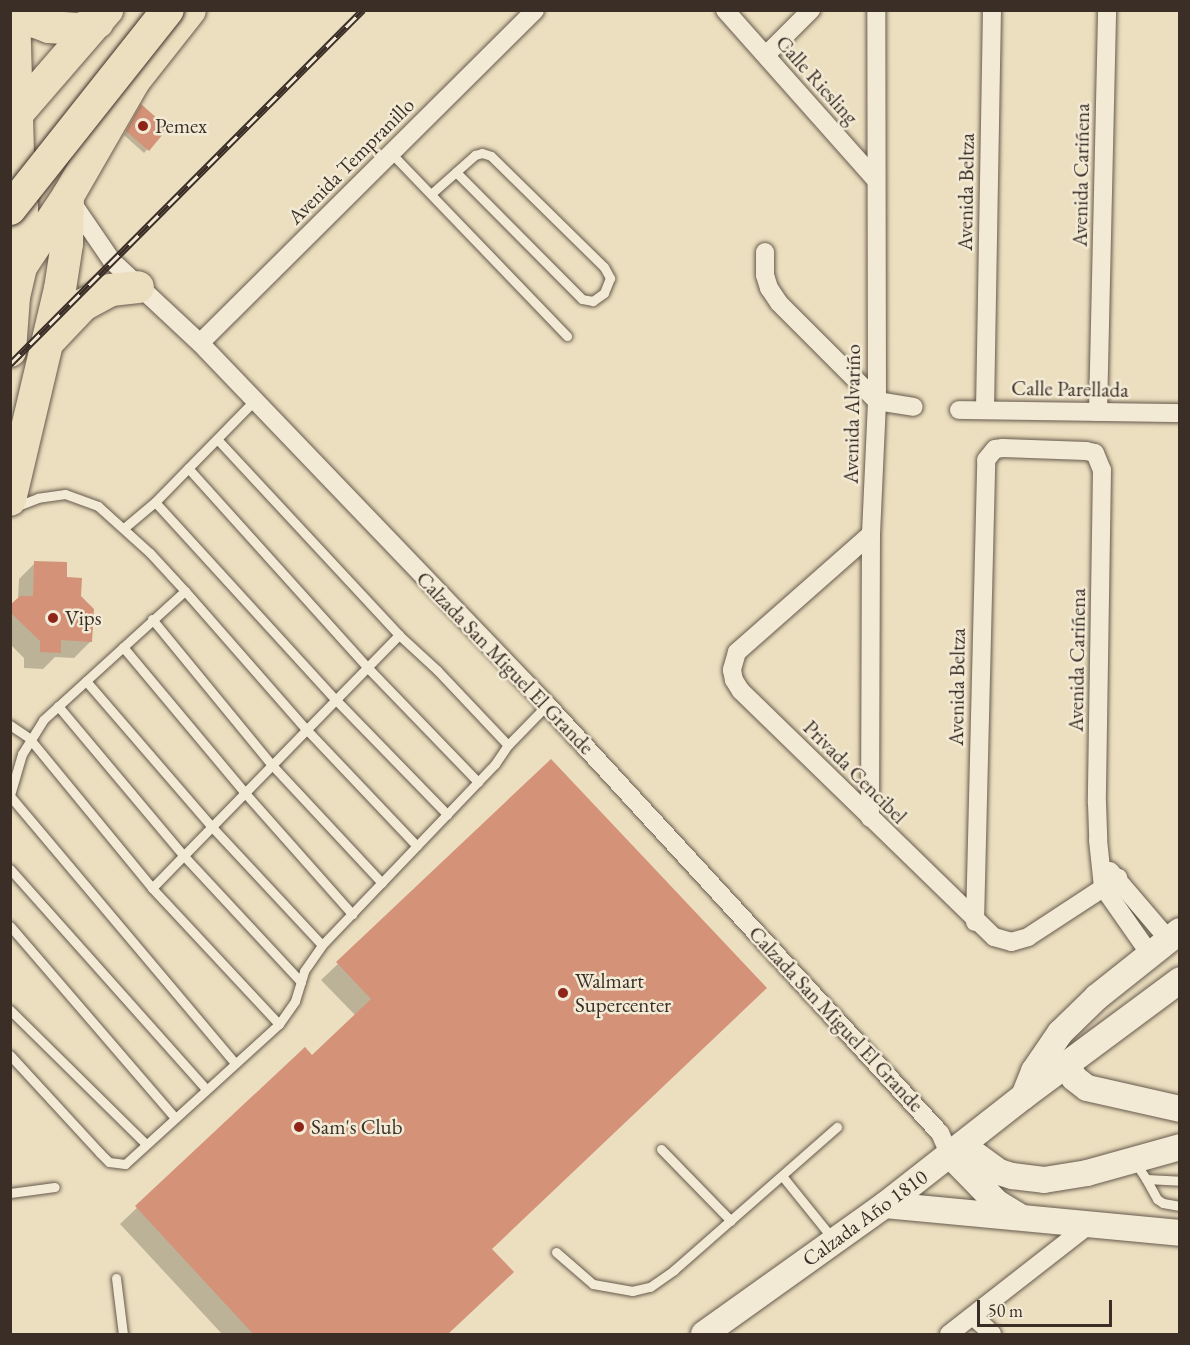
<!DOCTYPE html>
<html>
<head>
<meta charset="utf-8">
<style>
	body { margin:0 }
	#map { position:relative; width:1190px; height:1345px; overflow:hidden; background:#ecdfbf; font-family:"EB Garamond",serif }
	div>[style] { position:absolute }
	.shadow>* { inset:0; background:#0003 }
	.building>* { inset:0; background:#d49279 }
	.roads { filter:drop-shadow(0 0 2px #665a4d) drop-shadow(0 0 2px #665a4d) }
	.lane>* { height:9px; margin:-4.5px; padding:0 4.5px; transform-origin:4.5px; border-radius:4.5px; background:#f3ead5 }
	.street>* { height:18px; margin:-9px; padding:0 9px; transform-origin:9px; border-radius:9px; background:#f3ead5 }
	.secondary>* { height:26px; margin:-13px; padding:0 13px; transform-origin:13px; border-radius:13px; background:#f3ead5 }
	.highway>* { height:32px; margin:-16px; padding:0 16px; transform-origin:16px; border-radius:16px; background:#ecdfbf }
	.rail>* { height:7px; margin-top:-3.5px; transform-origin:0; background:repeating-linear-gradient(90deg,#f3ead5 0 14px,#3a2e27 0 28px); box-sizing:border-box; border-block:2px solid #3a2e27 }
	.bridges { filter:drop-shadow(0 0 2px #3a2e27) drop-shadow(0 0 2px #3a2e27) }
	.highway-bridge>* { height:32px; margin:-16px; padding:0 16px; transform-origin:16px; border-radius:16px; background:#ecdfbf }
	.dots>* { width:16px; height:16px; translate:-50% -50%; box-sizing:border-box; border:3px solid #f3ead5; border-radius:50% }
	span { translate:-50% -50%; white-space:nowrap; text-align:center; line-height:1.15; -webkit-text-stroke:5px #f3ead5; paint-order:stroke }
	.street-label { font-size:21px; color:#3a2e27 }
	.poi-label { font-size:21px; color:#3a2e27 }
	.left { translate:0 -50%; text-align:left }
	.frame { position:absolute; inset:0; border:12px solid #3a2e27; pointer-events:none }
	.scale { position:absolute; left:977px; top:1300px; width:135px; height:27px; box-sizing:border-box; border:3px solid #3a2e27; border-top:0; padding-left:8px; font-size:18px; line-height:21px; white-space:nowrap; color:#3a2e27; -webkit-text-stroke:4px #f3ead5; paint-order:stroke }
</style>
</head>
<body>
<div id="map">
	<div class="shadow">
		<div style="clip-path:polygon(138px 110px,166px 128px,144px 153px,124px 135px)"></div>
		<div style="clip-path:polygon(35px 563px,65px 579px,80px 597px,91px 641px,74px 658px,55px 657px,43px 669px,24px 668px,24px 658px,10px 644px,10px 607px,18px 600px,19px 579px)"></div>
		<div style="clip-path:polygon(551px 761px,491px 1250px,446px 1334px,222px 1334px,120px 1224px,304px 1049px,312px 1058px,356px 1016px,321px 980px)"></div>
	</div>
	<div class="building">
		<div style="clip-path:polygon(141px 104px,168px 128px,149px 151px,126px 131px)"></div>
		<div style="clip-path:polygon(34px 561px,67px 562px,67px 577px,82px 578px,81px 596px,94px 609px,92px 642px,61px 640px,61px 653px,40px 652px,40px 641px,10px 612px,10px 605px,20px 596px,33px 596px)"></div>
		<div style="clip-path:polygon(551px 759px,767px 988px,492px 1249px,514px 1272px,447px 1335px,254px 1335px,135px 1206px,305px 1047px,312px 1055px,371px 999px,336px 962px)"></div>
	</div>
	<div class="roads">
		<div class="lane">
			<div style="left:391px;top:153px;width:254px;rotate:46.1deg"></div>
			<div style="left:431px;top:194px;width:59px;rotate:-41.6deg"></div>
			<div style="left:475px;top:155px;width:7px;rotate:-16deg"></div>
			<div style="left:482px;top:153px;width:9px;rotate:18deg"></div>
			<div style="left:491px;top:156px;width:158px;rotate:44.5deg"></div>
			<div style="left:604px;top:267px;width:13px;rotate:61deg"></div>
			<div style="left:610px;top:278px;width:16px;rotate:112deg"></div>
			<div style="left:604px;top:293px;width:14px;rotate:144deg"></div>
			<div style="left:593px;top:301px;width:11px;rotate:-170deg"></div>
			<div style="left:582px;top:299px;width:179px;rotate:-134.8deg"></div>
			<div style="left:217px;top:439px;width:267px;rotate:47.1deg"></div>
			<div style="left:188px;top:468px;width:268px;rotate:48deg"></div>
			<div style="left:367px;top:667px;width:160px;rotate:46deg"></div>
			<div style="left:155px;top:502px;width:267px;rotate:47.6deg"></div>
			<div style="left:335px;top:699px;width:161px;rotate:45.8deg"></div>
			<div style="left:124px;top:528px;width:40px;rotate:-40deg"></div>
			<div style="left:155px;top:502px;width:141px;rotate:-45.6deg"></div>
			<div style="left:185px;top:591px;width:184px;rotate:48.8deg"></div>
			<div style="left:306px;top:729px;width:161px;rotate:46.5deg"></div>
			<div style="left:152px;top:619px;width:189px;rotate:50.6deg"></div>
			<div style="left:272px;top:765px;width:161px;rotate:47deg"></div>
			<div style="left:123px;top:647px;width:190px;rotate:50.1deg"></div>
			<div style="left:245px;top:793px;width:162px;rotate:48.5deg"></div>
			<div style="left:86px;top:681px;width:193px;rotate:49.2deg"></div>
			<div style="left:212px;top:827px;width:161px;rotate:47deg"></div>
			<div style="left:58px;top:706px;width:196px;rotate:50deg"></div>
			<div style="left:184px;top:856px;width:172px;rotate:47.1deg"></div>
			<div style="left:10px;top:725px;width:23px;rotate:34deg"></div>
			<div style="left:29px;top:738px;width:194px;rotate:50.6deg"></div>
			<div style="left:152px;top:888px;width:186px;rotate:47deg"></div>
			<div style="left:279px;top:1024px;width:208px;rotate:137.7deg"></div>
			<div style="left:125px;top:1164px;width:16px;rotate:-173deg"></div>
			<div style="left:109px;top:1162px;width:13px;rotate:-135deg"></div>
			<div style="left:100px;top:1153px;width:133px;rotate:-132.6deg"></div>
			<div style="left:10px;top:795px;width:43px;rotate:-73.7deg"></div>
			<div style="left:22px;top:754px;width:40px;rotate:-58deg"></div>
			<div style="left:43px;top:720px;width:192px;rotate:-42.3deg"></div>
			<div style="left:185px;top:591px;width:52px;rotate:-132.6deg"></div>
			<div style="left:150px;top:553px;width:70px;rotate:-137.9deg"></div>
			<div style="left:98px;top:506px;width:35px;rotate:-160deg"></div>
			<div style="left:65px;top:494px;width:27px;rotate:172deg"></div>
			<div style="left:38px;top:498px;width:25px;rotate:159deg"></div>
			<div style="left:10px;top:796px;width:349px;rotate:49.9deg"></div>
			<div style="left:10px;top:869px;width:295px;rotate:48.3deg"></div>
			<div style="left:152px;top:888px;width:354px;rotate:-45.7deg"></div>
			<div style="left:399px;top:635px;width:52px;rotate:42.6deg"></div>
			<div style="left:437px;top:670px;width:103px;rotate:46.6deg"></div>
			<div style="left:10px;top:926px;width:253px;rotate:49.3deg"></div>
			<div style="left:10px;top:1010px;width:191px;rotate:44.6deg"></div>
			<div style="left:279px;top:1024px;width:28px;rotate:-55deg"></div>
			<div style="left:295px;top:1001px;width:31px;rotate:-73deg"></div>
			<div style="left:304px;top:971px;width:32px;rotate:-55deg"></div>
			<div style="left:322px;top:945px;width:250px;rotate:-46.3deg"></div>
			<div style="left:495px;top:764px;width:23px;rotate:-56deg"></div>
			<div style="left:508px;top:745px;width:56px;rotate:-45.7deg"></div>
			<div style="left:661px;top:1149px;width:100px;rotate:45.8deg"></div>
			<div style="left:1135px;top:1162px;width:20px;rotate:57deg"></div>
			<div style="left:1146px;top:1179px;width:34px;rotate:3deg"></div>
			<div style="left:783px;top:1177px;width:80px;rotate:51.1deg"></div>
			<div style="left:1146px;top:1179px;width:23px;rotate:61deg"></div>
			<div style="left:1157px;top:1199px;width:7px;rotate:34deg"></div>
			<div style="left:1163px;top:1203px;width:17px;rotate:10deg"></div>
			<div style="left:10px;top:1193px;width:45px;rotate:-7.6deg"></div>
			<div style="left:556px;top:1252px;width:49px;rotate:40.9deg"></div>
			<div style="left:593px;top:1284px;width:40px;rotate:10deg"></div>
			<div style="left:632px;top:1291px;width:18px;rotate:-13deg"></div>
			<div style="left:650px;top:1287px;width:29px;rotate:-35deg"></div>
			<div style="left:674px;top:1270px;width:217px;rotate:-41.3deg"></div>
			<div style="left:116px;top:1278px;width:56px;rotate:82.9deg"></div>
		</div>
		<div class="street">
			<div style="left:725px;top:10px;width:226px;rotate:48.4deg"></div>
			<div style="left:766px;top:55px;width:64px;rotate:-45deg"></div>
			<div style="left:69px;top:198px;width:76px;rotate:55.7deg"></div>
			<div style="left:112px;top:261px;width:120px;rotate:43deg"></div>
			<div style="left:200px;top:343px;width:501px;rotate:46.21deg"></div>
			<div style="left:547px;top:705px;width:581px;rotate:47.44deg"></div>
			<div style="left:940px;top:1133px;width:24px;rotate:66deg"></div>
			<div style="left:765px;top:252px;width:23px;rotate:90deg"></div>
			<div style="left:765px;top:275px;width:14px;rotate:73deg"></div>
			<div style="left:769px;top:288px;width:18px;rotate:56deg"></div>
			<div style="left:779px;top:303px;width:139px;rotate:45deg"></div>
			<div style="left:877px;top:401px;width:37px;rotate:9deg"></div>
			<div style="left:200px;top:343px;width:472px;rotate:-44.8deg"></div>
			<div style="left:959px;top:410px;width:221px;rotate:0.8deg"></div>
			<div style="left:985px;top:410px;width:400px;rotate:-89deg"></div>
			<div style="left:1098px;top:412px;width:402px;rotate:-88.7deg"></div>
			<div style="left:871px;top:534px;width:179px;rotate:138.6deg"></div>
			<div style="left:737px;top:652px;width:19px;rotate:106deg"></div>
			<div style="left:732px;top:670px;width:10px;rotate:79deg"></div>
			<div style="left:734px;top:680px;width:13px;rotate:58deg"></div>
			<div style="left:741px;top:691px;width:353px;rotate:44.2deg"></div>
			<div style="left:994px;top:937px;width:18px;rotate:16deg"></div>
			<div style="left:1011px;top:942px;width:18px;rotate:-16deg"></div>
			<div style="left:1028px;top:937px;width:108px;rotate:-33.2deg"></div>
			<div style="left:870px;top:818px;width:284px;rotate:-89.8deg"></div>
			<div style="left:871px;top:534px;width:133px;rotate:-87.4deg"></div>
			<div style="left:877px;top:401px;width:391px;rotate:-90.1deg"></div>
			<div style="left:1110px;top:871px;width:89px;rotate:49.5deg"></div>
			<div style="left:975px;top:922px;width:462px;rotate:-88.6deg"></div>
			<div style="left:986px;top:460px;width:14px;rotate:-51deg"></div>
			<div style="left:995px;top:449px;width:8px;rotate:-7deg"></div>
			<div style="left:1003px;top:448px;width:83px;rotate:2.1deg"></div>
			<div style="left:1086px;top:451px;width:9px;rotate:13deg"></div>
			<div style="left:1095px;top:453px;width:18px;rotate:68deg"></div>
			<div style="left:1102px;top:470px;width:333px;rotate:90.9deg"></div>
			<div style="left:1097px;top:803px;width:37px;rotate:88deg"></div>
			<div style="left:1098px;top:840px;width:47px;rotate:83.9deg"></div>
			<div style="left:1103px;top:887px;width:82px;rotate:55deg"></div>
			<div style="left:973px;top:1316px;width:26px;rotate:43deg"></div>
			<div style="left:949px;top:1334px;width:179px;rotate:-38deg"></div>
		</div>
		<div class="secondary">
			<div style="left:1068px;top:1066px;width:13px;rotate:63deg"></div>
			<div style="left:1074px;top:1078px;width:16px;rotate:38deg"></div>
			<div style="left:1087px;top:1088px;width:95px;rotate:12.7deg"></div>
			<div style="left:1024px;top:1096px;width:27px;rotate:-68deg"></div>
			<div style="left:1034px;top:1071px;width:46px;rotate:-55.6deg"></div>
			<div style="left:1060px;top:1033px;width:52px;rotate:-44.2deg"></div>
			<div style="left:1097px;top:997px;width:106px;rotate:-38.5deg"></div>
			<div style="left:962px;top:1145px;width:46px;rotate:36.1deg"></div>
			<div style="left:999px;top:1172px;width:14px;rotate:17deg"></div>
			<div style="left:1012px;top:1176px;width:32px;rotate:7deg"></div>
			<div style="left:1044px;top:1180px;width:44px;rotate:-9.2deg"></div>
			<div style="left:1087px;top:1173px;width:97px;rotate:-15.6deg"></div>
			<div style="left:950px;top:1155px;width:67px;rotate:45.6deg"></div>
			<div style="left:997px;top:1203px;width:26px;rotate:31deg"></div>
			<div style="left:885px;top:1205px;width:296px;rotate:5.4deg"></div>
			<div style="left:704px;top:1334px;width:222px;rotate:-35.5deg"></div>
			<div style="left:885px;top:1205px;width:177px;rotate:-38.1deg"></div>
			<div style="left:1024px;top:1096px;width:194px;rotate:-36.6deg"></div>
		</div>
		<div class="highway">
			<div style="left:22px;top:10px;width:18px;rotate:41deg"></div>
			<div style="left:36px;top:22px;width:14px;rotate:21deg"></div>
			<div style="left:49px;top:27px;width:31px;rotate:4deg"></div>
			<div style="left:80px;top:29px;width:19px;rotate:-21deg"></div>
			<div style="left:11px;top:121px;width:147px;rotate:-49.1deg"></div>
			<div style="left:20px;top:268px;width:87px;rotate:-56.3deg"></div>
			<div style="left:68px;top:196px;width:133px;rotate:-60.1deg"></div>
			<div style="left:134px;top:81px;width:90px;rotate:-51.7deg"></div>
			<div style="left:49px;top:341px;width:50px;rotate:-46.6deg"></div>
			<div style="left:83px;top:305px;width:32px;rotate:-28deg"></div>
			<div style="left:111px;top:290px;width:27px;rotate:-6deg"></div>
			<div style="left:10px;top:351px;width:54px;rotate:-85.8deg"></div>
			<div style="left:14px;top:297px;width:31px;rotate:-77deg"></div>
			<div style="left:21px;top:267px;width:61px;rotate:-89.1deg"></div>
			<div style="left:22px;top:206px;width:17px;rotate:-100deg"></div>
			<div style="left:19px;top:189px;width:179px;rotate:-91.6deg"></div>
			<div style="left:10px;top:500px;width:217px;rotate:-76.7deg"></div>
			<div style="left:60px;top:289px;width:46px;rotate:-81.2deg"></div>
			<div style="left:67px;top:244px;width:48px;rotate:-88.8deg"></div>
		</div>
	</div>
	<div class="rail">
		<div style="left:10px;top:364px;width:500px;rotate:-45.1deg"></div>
	</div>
	<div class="bridges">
		<div class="highway-bridge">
			<div style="left:10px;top:209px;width:254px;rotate:-51.6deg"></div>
		</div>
	</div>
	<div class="dots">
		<div style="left:143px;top:126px;background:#8f2418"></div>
		<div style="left:53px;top:618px;background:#8f2418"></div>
		<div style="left:563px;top:993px;background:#8f2418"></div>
		<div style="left:299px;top:1127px;background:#8f2418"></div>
	</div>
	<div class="street-label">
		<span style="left:817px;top:80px;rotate:48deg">Calle Riesling</span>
		<span style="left:351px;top:161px;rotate:-45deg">Avenida Tempranillo</span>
		<span style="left:1081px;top:175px;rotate:-89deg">Avenida Cariñena</span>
		<span style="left:966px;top:192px;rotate:-89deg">Avenida Beltza</span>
		<span style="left:1070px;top:389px;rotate:1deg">Calle Parellada</span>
		<span style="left:852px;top:414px;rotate:-89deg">Avenida Alvariño</span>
		<span style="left:1077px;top:660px;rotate:-89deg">Avenida Cariñena</span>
		<span style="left:505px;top:663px;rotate:46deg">Calzada San Miguel El Grande</span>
		<span style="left:957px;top:687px;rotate:-89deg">Avenida Beltza</span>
		<span style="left:855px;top:772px;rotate:45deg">Privada Cencibel</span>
		<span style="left:836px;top:1019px;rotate:47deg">Calzada San Miguel El Grande</span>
		<span style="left:865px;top:1218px;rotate:-36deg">Calzada Año 1810</span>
	</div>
	<div class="poi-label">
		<span class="left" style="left:155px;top:126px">Pemex</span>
		<span class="left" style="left:65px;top:618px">Vips</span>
		<span class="left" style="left:575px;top:993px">Walmart<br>Supercenter</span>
		<span class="left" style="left:311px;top:1127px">Sam's Club</span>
	</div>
	<div class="frame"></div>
	<div class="scale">50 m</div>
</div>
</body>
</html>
